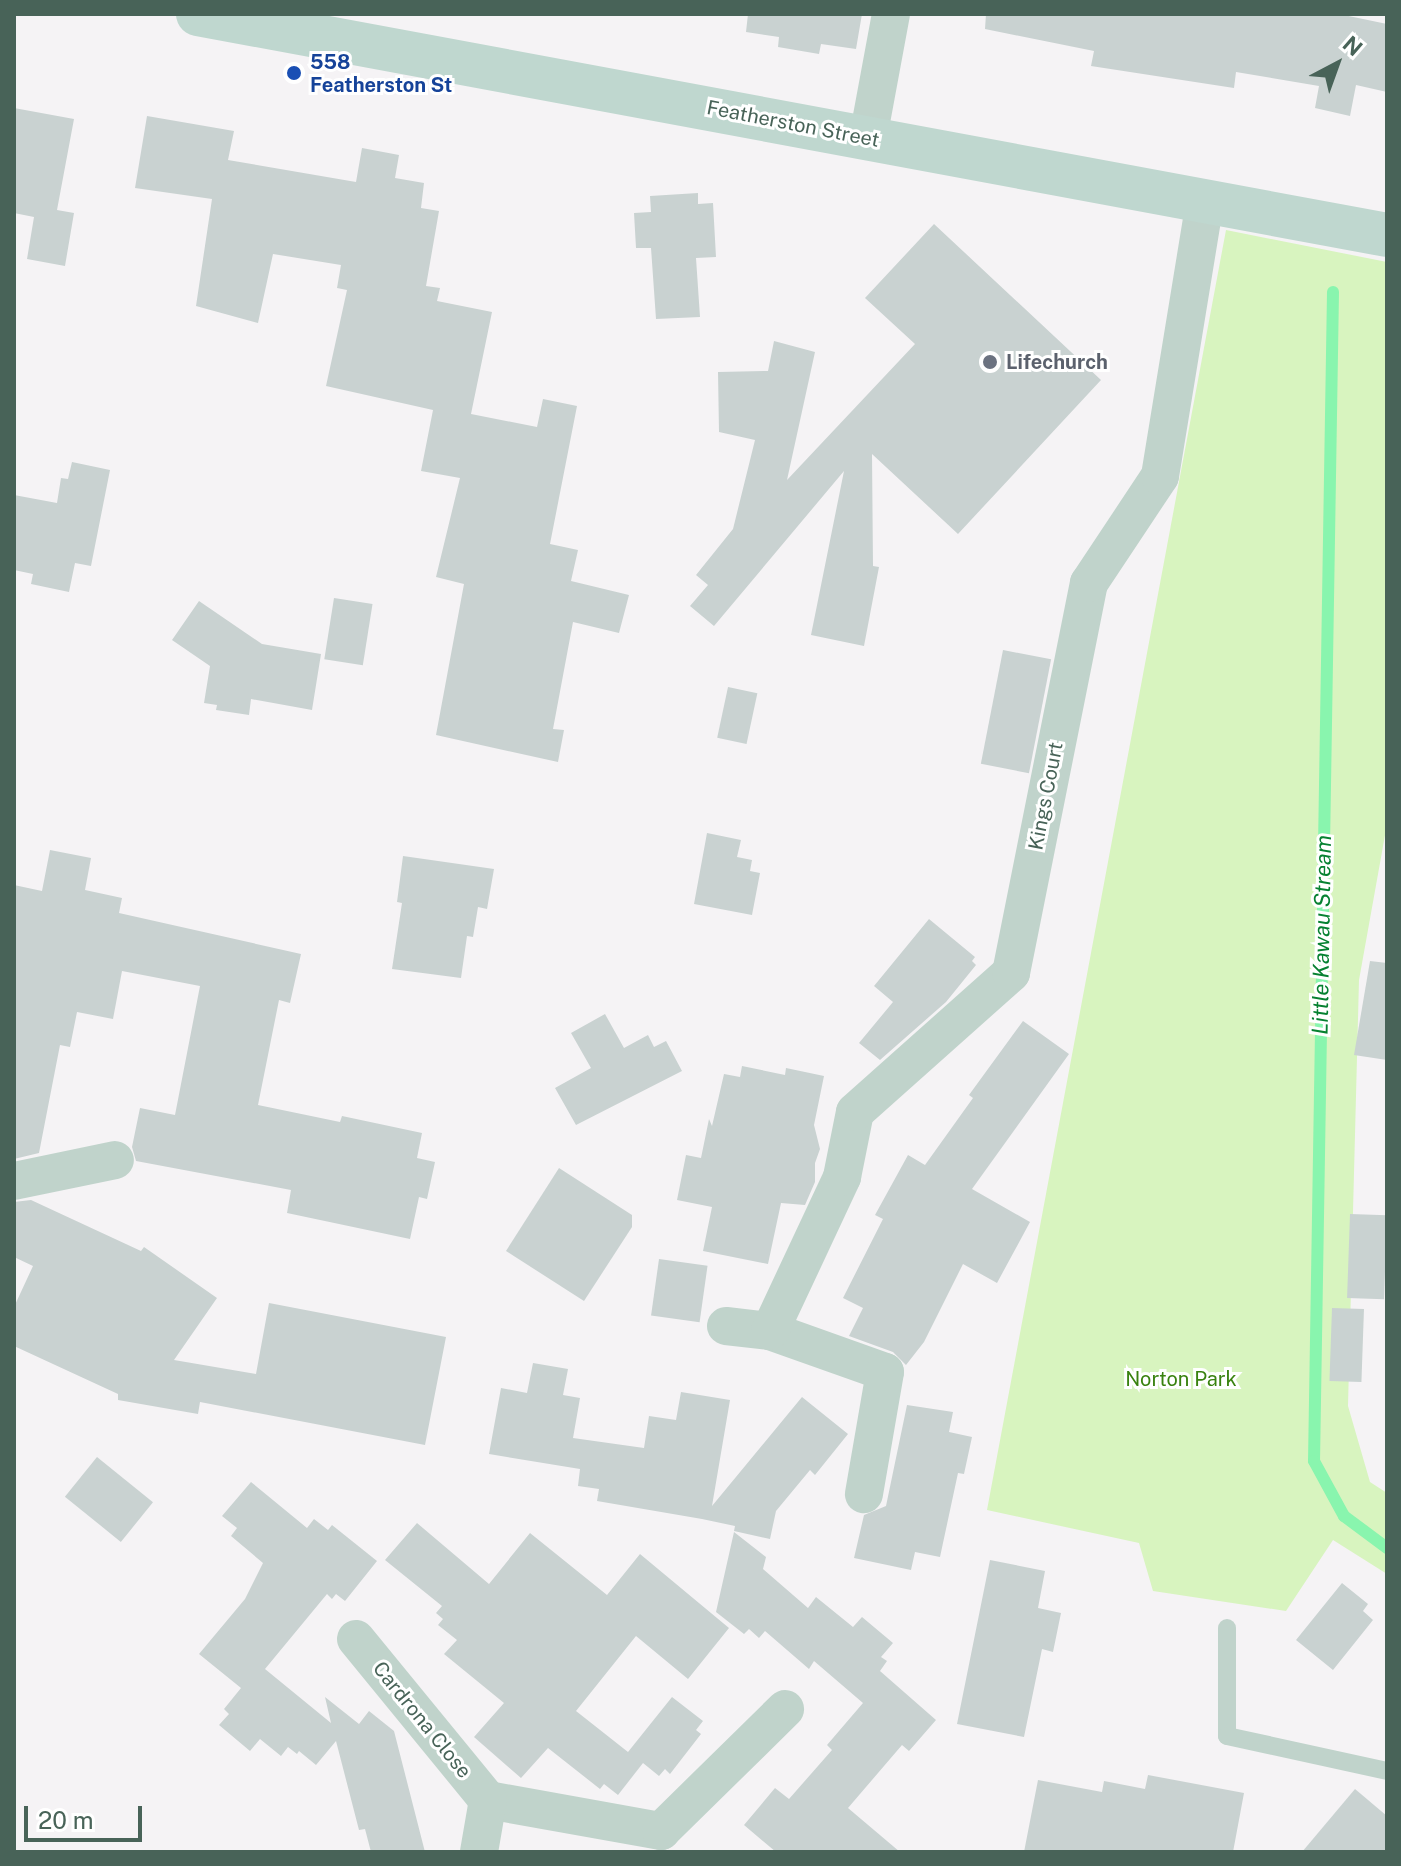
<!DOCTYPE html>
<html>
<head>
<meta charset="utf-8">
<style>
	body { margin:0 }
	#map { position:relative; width:1401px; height:1866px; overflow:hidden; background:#f5f3f5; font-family:"Public Sans",sans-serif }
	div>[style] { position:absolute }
	.green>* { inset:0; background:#d8f4bf }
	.stream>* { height:12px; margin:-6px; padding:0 6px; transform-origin:6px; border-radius:6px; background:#89f5ae }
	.building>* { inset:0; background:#c9d2d1; transform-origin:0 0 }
	.lane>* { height:18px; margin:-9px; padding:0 9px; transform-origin:9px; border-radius:9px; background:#c0d3cb }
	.street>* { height:38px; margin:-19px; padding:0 19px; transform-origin:19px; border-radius:19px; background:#c0d3cb }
	.secondary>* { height:44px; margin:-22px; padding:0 22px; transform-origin:22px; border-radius:22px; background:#bfd7cf }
	.dots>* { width:22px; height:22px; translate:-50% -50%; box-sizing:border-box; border:4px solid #fff; border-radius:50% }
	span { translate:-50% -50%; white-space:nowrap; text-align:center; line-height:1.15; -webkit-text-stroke:6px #fff; paint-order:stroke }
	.transit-label { font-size:20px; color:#164399; font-weight:700 }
	.left { translate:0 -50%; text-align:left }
	.street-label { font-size:20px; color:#486358 }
	.worship-label { font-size:20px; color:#5b616d; font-weight:700 }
	.park-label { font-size:20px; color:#39820f }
	.water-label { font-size:22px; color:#068131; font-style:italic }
	.frame { position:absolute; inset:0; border:16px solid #486358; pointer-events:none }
	.north { position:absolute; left:1297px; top:24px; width:80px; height:80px; -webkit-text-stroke:6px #fff; paint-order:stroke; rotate:41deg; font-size:22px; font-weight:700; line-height:32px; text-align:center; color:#486358 }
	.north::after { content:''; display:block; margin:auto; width:28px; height:36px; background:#486358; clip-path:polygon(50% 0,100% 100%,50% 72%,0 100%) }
	.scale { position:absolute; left:24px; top:1806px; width:118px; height:36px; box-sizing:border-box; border:4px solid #486358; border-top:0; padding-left:10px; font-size:24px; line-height:28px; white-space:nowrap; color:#486358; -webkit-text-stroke:6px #fff; paint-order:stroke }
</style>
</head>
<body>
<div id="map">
	<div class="green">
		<div style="clip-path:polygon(1226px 230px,1387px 262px,1387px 824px,1359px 980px,1348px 1406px,1370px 1482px,1387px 1493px,1387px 1574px,1333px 1540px,1286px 1611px,1153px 1591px,1139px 1543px,987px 1510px)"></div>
	</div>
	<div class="stream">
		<div style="left:1333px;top:292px;width:1169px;rotate:90.93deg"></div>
		<div style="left:1314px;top:1461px;width:63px;rotate:61.4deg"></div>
		<div style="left:1344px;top:1516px;width:54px;rotate:36.7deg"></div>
	</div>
	<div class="building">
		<div style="clip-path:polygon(748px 14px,862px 14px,856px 49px,821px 44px,819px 54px,778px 47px,779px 37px,746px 32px)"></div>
		<div style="clip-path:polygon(986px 14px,1339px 14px,1387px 24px,1387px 92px,1356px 85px,1350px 116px,1315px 108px,1319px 86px,1236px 72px,1234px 88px,1091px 66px,1094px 51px,985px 29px)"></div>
		<div style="clip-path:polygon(14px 108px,74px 119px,57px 210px,74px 213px,65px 266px,27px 259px,34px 217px,14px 213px)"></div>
		<div style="clip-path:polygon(147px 116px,234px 131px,228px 160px,356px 182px,362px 148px,399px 155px,395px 178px,424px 183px,421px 208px,439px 211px,426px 286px,440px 288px,437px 301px,492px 312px,471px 414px,537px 427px,543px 399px,577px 406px,550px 544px,578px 550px,571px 581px,629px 595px,619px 633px,573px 622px,553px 729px,564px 730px,558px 762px,436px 735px,464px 584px,436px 577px,460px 478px,421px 471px,433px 410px,326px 386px,347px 290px,337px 288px,341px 265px,273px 254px,258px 323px,196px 306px,212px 199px,135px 188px)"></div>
		<div style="clip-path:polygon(698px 193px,698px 204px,713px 203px,716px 257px,696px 258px,700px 317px,656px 319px,651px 248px,636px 248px,634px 213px,651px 212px,650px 196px)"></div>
		<div style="clip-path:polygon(934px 224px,1101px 380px,958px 534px,872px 454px,873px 566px,879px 567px,864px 646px,811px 635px,844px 471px,714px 626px,690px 606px,708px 585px,696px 575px,733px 529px,755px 440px,719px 432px,718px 372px,768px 371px,774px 341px,815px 352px,787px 480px,915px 344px,865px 298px)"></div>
		<div style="clip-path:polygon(72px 462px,110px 470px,91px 566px,75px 563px,69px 592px,31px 584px,33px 574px,14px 570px,14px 495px,57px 503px,61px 478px,68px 479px)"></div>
		<div style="left:334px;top:598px;width:39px;height:62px;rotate:9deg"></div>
		<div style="clip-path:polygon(199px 601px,262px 644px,321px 654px,312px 710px,251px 699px,249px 715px,216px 710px,217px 705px,204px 703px,210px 666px,172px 640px)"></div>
		<div style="left:1003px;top:650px;width:49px;height:116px;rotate:11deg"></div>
		<div style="left:728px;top:687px;width:30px;height:52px;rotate:12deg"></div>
		<div style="clip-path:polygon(707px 833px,741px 840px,737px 857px,752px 860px,750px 871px,760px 873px,752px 915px,694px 904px)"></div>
		<div style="clip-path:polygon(50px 850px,91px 858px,85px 890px,122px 898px,119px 913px,301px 954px,290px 1003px,279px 1000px,258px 1105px,340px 1122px,342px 1116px,422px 1133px,417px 1158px,435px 1162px,427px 1199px,419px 1197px,410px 1239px,287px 1213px,291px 1190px,136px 1161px,132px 1147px,140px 1108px,175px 1115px,200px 986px,122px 971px,113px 1019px,77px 1012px,70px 1047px,60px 1045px,39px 1153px,14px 1159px,14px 885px,42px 891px)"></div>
		<div style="clip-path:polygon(403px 856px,494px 869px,487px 909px,478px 907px,473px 937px,467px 936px,461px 978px,392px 969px,402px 903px,397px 902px)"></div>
		<div style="clip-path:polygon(929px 919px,975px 957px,972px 961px,976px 965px,946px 1002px,880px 1060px,859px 1043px,893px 1002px,874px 986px)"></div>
		<div style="clip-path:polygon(1370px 961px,1387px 963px,1387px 1060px,1354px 1055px)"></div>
		<div style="clip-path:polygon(605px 1014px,624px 1048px,648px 1035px,654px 1047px,666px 1041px,682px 1071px,576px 1125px,555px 1088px,591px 1068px,571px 1033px)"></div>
		<div style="clip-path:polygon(1023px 1021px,1069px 1054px,972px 1189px,1030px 1222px,997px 1283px,963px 1264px,924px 1342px,906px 1365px,893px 1352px,849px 1336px,863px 1308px,843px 1298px,883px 1219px,875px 1215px,908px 1155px,925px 1165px,973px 1098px,969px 1095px)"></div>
		<div style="clip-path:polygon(742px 1066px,785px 1075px,786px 1068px,824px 1076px,814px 1125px,820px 1149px,815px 1163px,815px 1182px,805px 1205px,781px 1203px,768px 1264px,703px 1251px,712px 1207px,677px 1200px,686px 1155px,701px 1158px,709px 1119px,712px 1126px,724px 1074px,740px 1077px)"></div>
		<div style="clip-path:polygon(559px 1168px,632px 1215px,632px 1227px,584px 1301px,506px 1251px)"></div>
		<div style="clip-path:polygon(31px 1200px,141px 1251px,144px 1247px,217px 1298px,174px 1360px,256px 1374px,269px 1303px,446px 1337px,425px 1445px,200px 1402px,198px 1414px,118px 1400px,118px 1394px,14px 1346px,14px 1307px,33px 1266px,14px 1257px,14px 1202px)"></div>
		<div style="left:1350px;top:1214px;width:37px;height:84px;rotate:2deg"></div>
		<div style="left:659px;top:1259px;width:49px;height:57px;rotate:8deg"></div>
		<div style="left:1332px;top:1308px;width:32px;height:73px;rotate:2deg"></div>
		<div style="clip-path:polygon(533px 1363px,568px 1369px,563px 1395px,580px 1398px,573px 1438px,644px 1448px,649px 1416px,676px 1420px,681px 1392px,730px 1400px,712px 1506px,802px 1397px,848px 1434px,815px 1475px,810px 1470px,776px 1511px,770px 1539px,734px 1531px,735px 1526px,702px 1519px,597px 1501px,599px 1489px,578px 1486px,580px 1469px,489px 1454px,501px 1388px,527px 1393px)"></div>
		<div style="clip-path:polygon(907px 1405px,953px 1412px,949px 1432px,972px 1437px,964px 1474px,958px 1473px,940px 1557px,915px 1552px,911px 1570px,854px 1558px,864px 1515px,886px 1506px)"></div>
		<div style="left:97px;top:1457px;width:72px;height:51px;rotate:39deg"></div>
		<div style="clip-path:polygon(251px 1482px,307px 1528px,314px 1519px,328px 1530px,332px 1525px,377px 1561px,345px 1601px,336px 1594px,332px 1599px,327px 1594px,265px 1669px,331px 1723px,325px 1697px,359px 1724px,369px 1711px,394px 1731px,425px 1852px,371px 1852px,365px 1829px,359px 1830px,336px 1741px,316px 1765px,299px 1751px,297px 1754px,288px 1747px,281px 1756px,260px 1739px,250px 1751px,219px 1725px,229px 1714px,224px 1709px,241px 1688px,199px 1654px,245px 1599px,263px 1563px,231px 1536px,237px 1528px,222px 1516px)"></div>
		<div style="clip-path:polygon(417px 1523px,489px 1584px,530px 1533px,607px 1595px,640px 1554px,729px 1628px,688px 1679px,636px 1636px,576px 1711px,628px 1752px,672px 1697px,703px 1721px,696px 1730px,701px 1734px,670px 1774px,665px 1769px,659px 1776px,643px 1763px,618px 1795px,604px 1784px,600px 1789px,548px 1748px,521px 1778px,474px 1737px,504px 1703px,444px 1654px,457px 1640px,438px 1625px,443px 1619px,436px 1613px,442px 1606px,385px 1560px)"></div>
		<div style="clip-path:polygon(734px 1532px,766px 1557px,763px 1569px,808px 1608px,816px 1597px,853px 1627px,862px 1617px,893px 1643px,881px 1657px,887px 1661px,880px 1671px,936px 1720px,909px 1751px,902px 1745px,848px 1808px,900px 1852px,776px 1852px,744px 1825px,775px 1788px,789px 1799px,832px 1750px,827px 1745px,863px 1703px,814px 1661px,809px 1669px,765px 1631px,759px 1638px,749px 1629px,744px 1634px,716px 1612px)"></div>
		<div style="clip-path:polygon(990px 1560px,1045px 1571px,1038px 1608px,1061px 1613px,1053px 1652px,1042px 1649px,1024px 1737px,957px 1724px)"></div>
		<div style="clip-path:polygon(1342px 1583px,1368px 1604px,1363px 1611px,1373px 1620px,1333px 1670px,1296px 1640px)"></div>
		<div style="clip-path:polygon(1148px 1775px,1244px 1793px,1233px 1852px,1024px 1852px,1038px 1780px,1102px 1792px,1104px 1781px,1145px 1789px)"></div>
		<div style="clip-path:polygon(1355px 1789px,1387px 1816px,1387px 1852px,1302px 1852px)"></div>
	</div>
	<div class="lane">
		<div style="left:1227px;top:1628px;width:108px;rotate:90deg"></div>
		<div style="left:1227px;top:1736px;width:164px;rotate:12.3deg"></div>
	</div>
	<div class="street">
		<div style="left:868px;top:138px;width:126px;rotate:-79.5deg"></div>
		<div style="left:14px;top:1181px;width:103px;rotate:-11.7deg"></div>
		<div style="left:726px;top:1326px;width:44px;rotate:6.5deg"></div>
		<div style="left:770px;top:1331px;width:122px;rotate:19.6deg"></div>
		<div style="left:885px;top:1372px;width:124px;rotate:99.8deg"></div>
		<div style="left:770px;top:1331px;width:170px;rotate:-64.9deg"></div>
		<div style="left:842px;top:1177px;width:66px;rotate:-78.7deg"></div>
		<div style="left:855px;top:1112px;width:209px;rotate:-41.7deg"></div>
		<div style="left:1011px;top:973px;width:398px;rotate:-78.7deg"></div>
		<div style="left:1089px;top:583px;width:128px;rotate:-56.4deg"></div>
		<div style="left:1160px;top:476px;width:279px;rotate:-80.7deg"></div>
		<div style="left:356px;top:1639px;width:208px;rotate:50.7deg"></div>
		<div style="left:488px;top:1800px;width:176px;rotate:10.2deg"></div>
		<div style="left:661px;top:1831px;width:174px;rotate:-44.5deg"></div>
		<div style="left:479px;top:1852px;width:53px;rotate:-80.2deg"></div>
	</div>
	<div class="secondary">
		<div style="left:198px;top:14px;width:1209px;rotate:10.53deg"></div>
	</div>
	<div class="dots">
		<div style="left:294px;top:73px;background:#1a4fb4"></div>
		<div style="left:990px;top:362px;background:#6b7280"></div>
	</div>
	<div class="transit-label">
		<span class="left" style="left:310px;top:74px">558<br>Featherston St</span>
	</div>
	<div class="street-label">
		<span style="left:793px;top:124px;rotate:11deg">Featherston Street</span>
		<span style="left:1046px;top:796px;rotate:-79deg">Kings Court</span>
		<span style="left:422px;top:1720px;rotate:51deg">Cardrona Close</span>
	</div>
	<div class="worship-label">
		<span class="left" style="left:1006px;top:362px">Lifechurch</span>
	</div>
	<div class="park-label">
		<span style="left:1181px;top:1379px">Norton Park</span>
	</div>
	<div class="water-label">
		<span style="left:1322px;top:935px;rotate:-89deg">Little Kawau Stream</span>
	</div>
	<div class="frame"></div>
	<div class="north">N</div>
	<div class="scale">20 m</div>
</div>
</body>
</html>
